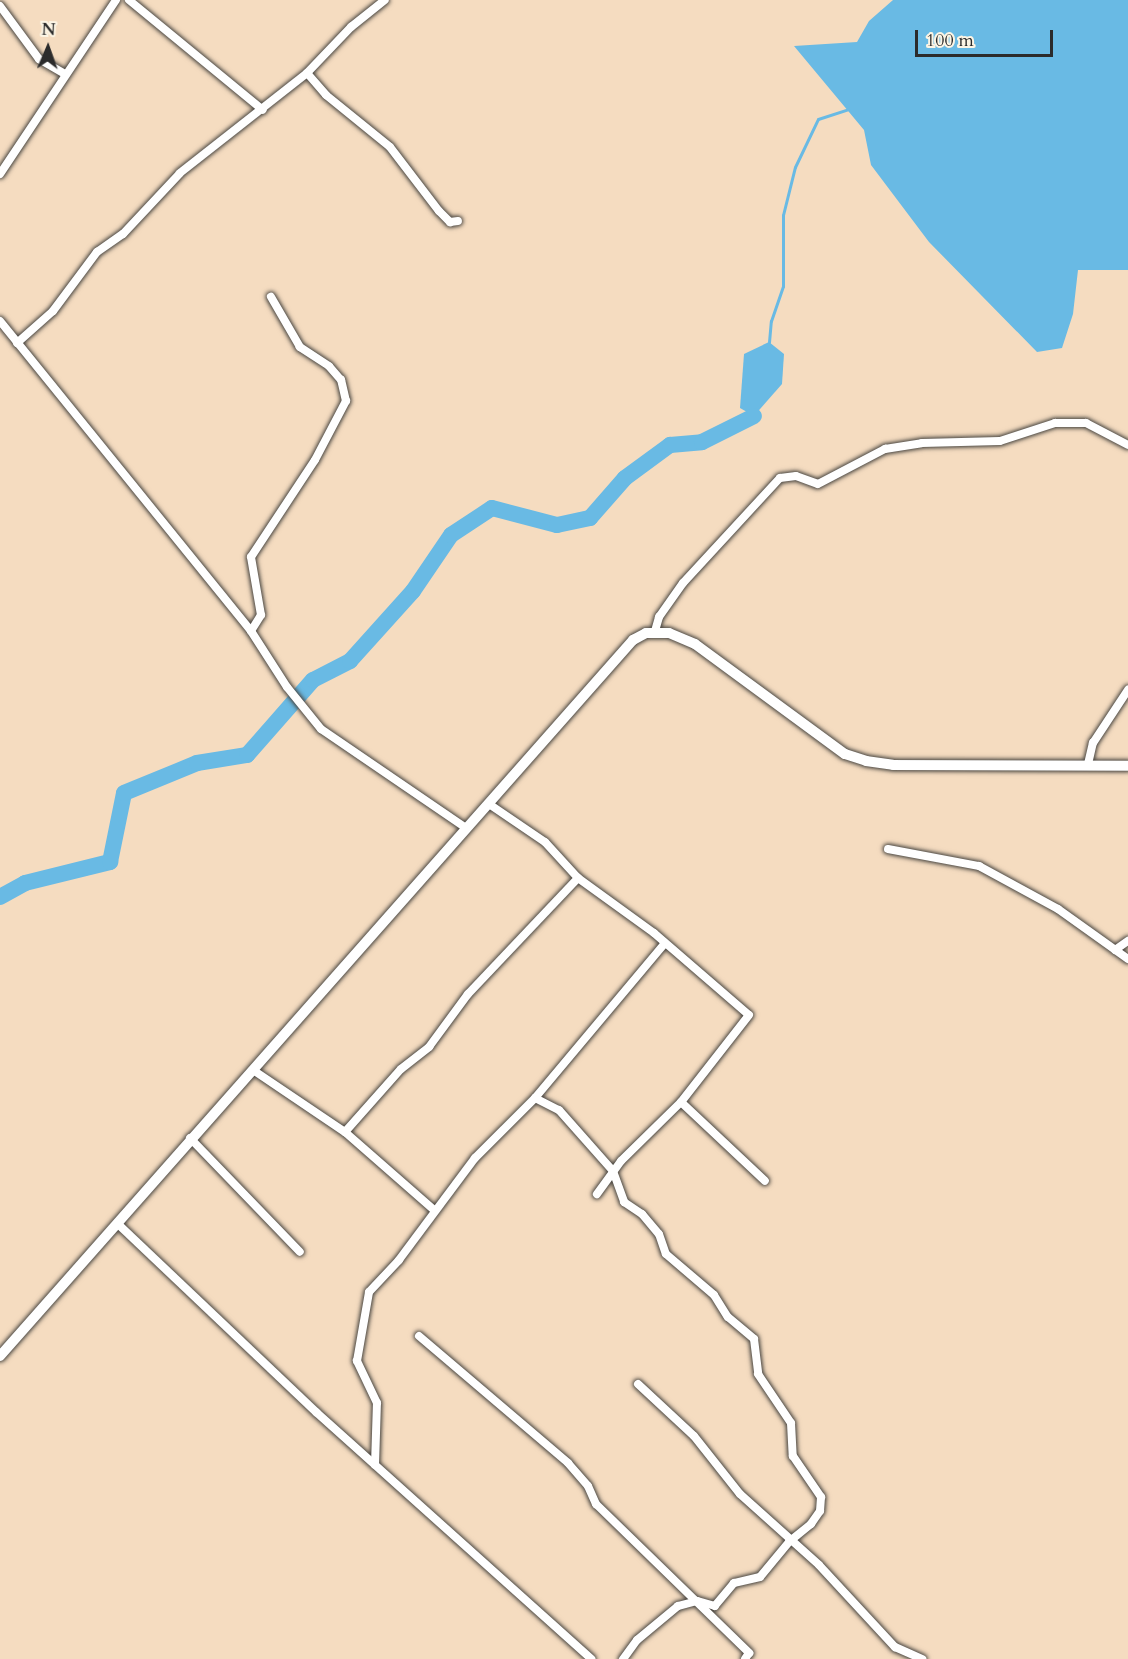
<!DOCTYPE html>
<html>
<head>
<meta charset="utf-8">
<style>
	body { margin:0 }
	#map { position:relative; width:1128px; height:1659px; overflow:hidden; background:#f5dcc0; font-family:Cardo,serif }
	div>[style] { position:absolute }
	.water>* { inset:0; background:#69bae4 }
	.stream>* { height:3px; margin:-1.5px; padding:0 1.5px; transform-origin:1.5px; border-radius:1.5px; background:#69bae4 }
	.river>* { height:16px; margin:-8px; padding:0 8px; transform-origin:8px; border-radius:8px; background:#69bae4 }
	.roads { filter:drop-shadow(0 0 2px #494641) drop-shadow(0 0 2px #494641) }
	.minor>* { height:8px; margin:-4px; padding:0 4px; transform-origin:4px; border-radius:4px; background:#fff }
	.tertiary>* { height:10px; margin:-5px; padding:0 5px; transform-origin:5px; border-radius:5px; background:#fff }
	span { translate:-50% -50%; white-space:nowrap; text-align:center; line-height:1.15; -webkit-text-stroke:5px #fcf5e5; paint-order:stroke }
	.north { position:absolute; left:18px; top:18px; width:60px; height:60px; -webkit-text-stroke:4px #fcf5e5; paint-order:stroke; rotate:2deg; font-size:16px; font-weight:700; line-height:24px; text-align:center; color:#2b2b2b }
	.north::after { content:''; display:block; margin:auto; width:21px; height:27px; background:#2b2b2b; clip-path:polygon(50% 0,100% 100%,50% 72%,0 100%) }
	.scale { position:absolute; left:915px; top:30px; width:138px; height:27px; box-sizing:border-box; border:3px solid #2b2b2b; border-top:0; padding-left:8px; font-size:18px; line-height:21px; white-space:nowrap; color:#2b2b2b; -webkit-text-stroke:4px #fcf5e5; paint-order:stroke }
</style>
</head>
<body>
<div id="map">
	<div class="water">
		<div style="clip-path:polygon(893px 0,1128px 0,1128px 270px,1078px 270px,1073px 314px,1062px 348px,1037px 352px,929px 242px,871px 165px,864px 130px,794px 46px,857px 42px,869px 21px)"></div>
		<div style="clip-path:polygon(769px 342px,784px 354px,782px 384px,754px 416px,740px 408px,744px 354px)"></div>
	</div>
	<div class="stream">
		<div style="left:769px;top:342px;width:21px;rotate:-85deg"></div>
		<div style="left:771px;top:321px;width:37px;rotate:-71deg"></div>
		<div style="left:783px;top:286px;width:71px;rotate:-90deg"></div>
		<div style="left:783px;top:215px;width:49px;rotate:-76deg"></div>
		<div style="left:795px;top:167px;width:53px;rotate:-64.4deg"></div>
		<div style="left:818px;top:119px;width:32px;rotate:-18deg"></div>
	</div>
	<div class="river">
		<div style="left:0;top:897px;width:29px;rotate:-29deg"></div>
		<div style="left:25px;top:883px;width:88px;rotate:-13.9deg"></div>
		<div style="left:110px;top:862px;width:70px;rotate:-78.5deg"></div>
		<div style="left:124px;top:793px;width:79px;rotate:-22.3deg"></div>
		<div style="left:197px;top:763px;width:51px;rotate:-9.1deg"></div>
		<div style="left:247px;top:755px;width:100px;rotate:-48.7deg"></div>
		<div style="left:313px;top:680px;width:42px;rotate:-27.2deg"></div>
		<div style="left:350px;top:661px;width:94px;rotate:-48deg"></div>
		<div style="left:413px;top:591px;width:68px;rotate:-55.8deg"></div>
		<div style="left:451px;top:535px;width:49px;rotate:-33.4deg"></div>
		<div style="left:492px;top:508px;width:67px;rotate:14.7deg"></div>
		<div style="left:557px;top:525px;width:34px;rotate:-12deg"></div>
		<div style="left:590px;top:518px;width:53px;rotate:-48.8deg"></div>
		<div style="left:625px;top:478px;width:56px;rotate:-36.3deg"></div>
		<div style="left:670px;top:445px;width:32px;rotate:-5deg"></div>
		<div style="left:702px;top:442px;width:58px;rotate:-26.6deg"></div>
	</div>
	<div class="roads">
		<div class="minor">
			<div style="left:129px;top:0;width:173px;rotate:39.4deg"></div>
			<div style="left:0;top:6px;width:66px;rotate:53.7deg"></div>
			<div style="left:39px;top:59px;width:30px;rotate:30deg"></div>
			<div style="left:307px;top:73px;width:29px;rotate:49deg"></div>
			<div style="left:326px;top:95px;width:82px;rotate:39.1deg"></div>
			<div style="left:390px;top:147px;width:81px;rotate:52.6deg"></div>
			<div style="left:439px;top:211px;width:16px;rotate:45deg"></div>
			<div style="left:450px;top:222px;width:8px;rotate:-7deg"></div>
			<div style="left:0;top:174px;width:209px;rotate:-56.3deg"></div>
			<div style="left:0;top:321px;width:399px;rotate:51deg"></div>
			<div style="left:251px;top:631px;width:67px;rotate:57.3deg"></div>
			<div style="left:287px;top:687px;width:54px;rotate:51deg"></div>
			<div style="left:321px;top:729px;width:176px;rotate:34.3deg"></div>
			<div style="left:17px;top:343px;width:48px;rotate:-41.6deg"></div>
			<div style="left:53px;top:311px;width:74px;rotate:-53.3deg"></div>
			<div style="left:97px;top:252px;width:32px;rotate:-35deg"></div>
			<div style="left:123px;top:234px;width:83px;rotate:-46.9deg"></div>
			<div style="left:180px;top:173px;width:162px;rotate:-38.2deg"></div>
			<div style="left:307px;top:73px;width:64px;rotate:-46.3deg"></div>
			<div style="left:351px;top:27px;width:43px;rotate:-38.5deg"></div>
			<div style="left:251px;top:631px;width:19px;rotate:-58deg"></div>
			<div style="left:261px;top:615px;width:59px;rotate:-99.8deg"></div>
			<div style="left:251px;top:557px;width:116px;rotate:-56.6deg"></div>
			<div style="left:315px;top:460px;width:67px;rotate:-62.3deg"></div>
			<div style="left:346px;top:401px;width:22px;rotate:-103deg"></div>
			<div style="left:341px;top:380px;width:18px;rotate:-131deg"></div>
			<div style="left:329px;top:366px;width:35px;rotate:-147deg"></div>
			<div style="left:300px;top:347px;width:58px;rotate:-120.1deg"></div>
			<div style="left:655px;top:631px;width:15px;rotate:-74deg"></div>
			<div style="left:659px;top:617px;width:42px;rotate:-54.8deg"></div>
			<div style="left:683px;top:583px;width:143px;rotate:-47.3deg"></div>
			<div style="left:780px;top:478px;width:16px;rotate:-7deg"></div>
			<div style="left:796px;top:476px;width:23px;rotate:20deg"></div>
			<div style="left:818px;top:484px;width:76px;rotate:-27.6deg"></div>
			<div style="left:885px;top:449px;width:37px;rotate:-9deg"></div>
			<div style="left:922px;top:443px;width:78px;rotate:-1.5deg"></div>
			<div style="left:1000px;top:441px;width:58px;rotate:-18.1deg"></div>
			<div style="left:1055px;top:423px;width:31px"></div>
			<div style="left:1086px;top:423px;width:47px;rotate:27.6deg"></div>
			<div style="left:1088px;top:764px;width:22px;rotate:-77deg"></div>
			<div style="left:1093px;top:743px;width:64px;rotate:-56.6deg"></div>
			<div style="left:489px;top:804px;width:68px;rotate:34.2deg"></div>
			<div style="left:545px;top:842px;width:49px;rotate:47.5deg"></div>
			<div style="left:578px;top:878px;width:94px;rotate:35.9deg"></div>
			<div style="left:654px;top:933px;width:125px;rotate:40.8deg"></div>
			<div style="left:749px;top:1015px;width:110px;rotate:128deg"></div>
			<div style="left:681px;top:1102px;width:84px;rotate:135.5deg"></div>
			<div style="left:621px;top:1161px;width:41px;rotate:126deg"></div>
			<div style="left:888px;top:849px;width:93px;rotate:10.6deg"></div>
			<div style="left:979px;top:866px;width:90px;rotate:28.6deg"></div>
			<div style="left:1058px;top:909px;width:86px;rotate:35.5deg"></div>
			<div style="left:1115px;top:950px;width:16px;rotate:-35deg"></div>
			<div style="left:253px;top:1070px;width:111px;rotate:34deg"></div>
			<div style="left:345px;top:1132px;width:118px;rotate:41.2deg"></div>
			<div style="left:535px;top:1098px;width:27px;rotate:27deg"></div>
			<div style="left:559px;top:1110px;width:81px;rotate:48.5deg"></div>
			<div style="left:613px;top:1171px;width:33px;rotate:70deg"></div>
			<div style="left:624px;top:1202px;width:22px;rotate:34deg"></div>
			<div style="left:642px;top:1214px;width:26px;rotate:50deg"></div>
			<div style="left:659px;top:1234px;width:21px;rotate:71deg"></div>
			<div style="left:666px;top:1254px;width:63px;rotate:40.5deg"></div>
			<div style="left:714px;top:1295px;width:26px;rotate:58deg"></div>
			<div style="left:728px;top:1317px;width:34px;rotate:40deg"></div>
			<div style="left:754px;top:1339px;width:35px;rotate:83deg"></div>
			<div style="left:758px;top:1374px;width:59px;rotate:56deg"></div>
			<div style="left:791px;top:1423px;width:33px;rotate:87deg"></div>
			<div style="left:793px;top:1456px;width:50px;rotate:55.7deg"></div>
			<div style="left:821px;top:1497px;width:14px;rotate:94deg"></div>
			<div style="left:820px;top:1511px;width:16px;rotate:125deg"></div>
			<div style="left:811px;top:1524px;width:28px;rotate:141deg"></div>
			<div style="left:789px;top:1542px;width:45px;rotate:129.6deg"></div>
			<div style="left:760px;top:1577px;width:27px;rotate:167deg"></div>
			<div style="left:734px;top:1583px;width:30px;rotate:130deg"></div>
			<div style="left:715px;top:1606px;width:19px;rotate:-164deg"></div>
			<div style="left:697px;top:1601px;width:20px;rotate:165deg"></div>
			<div style="left:678px;top:1606px;width:53px;rotate:140.3deg"></div>
			<div style="left:637px;top:1640px;width:24px;rotate:126deg"></div>
			<div style="left:681px;top:1102px;width:115px;rotate:43.2deg"></div>
			<div style="left:345px;top:1132px;width:84px;rotate:-48.4deg"></div>
			<div style="left:401px;top:1069px;width:36px;rotate:-38deg"></div>
			<div style="left:429px;top:1047px;width:66px;rotate:-53.7deg"></div>
			<div style="left:468px;top:994px;width:160px;rotate:-46.5deg"></div>
			<div style="left:190px;top:1138px;width:158px;rotate:46deg"></div>
			<div style="left:119px;top:1225px;width:272px;rotate:43.5deg"></div>
			<div style="left:316px;top:1412px;width:370px;rotate:41.9deg"></div>
			<div style="left:419px;top:1336px;width:196px;rotate:40.4deg"></div>
			<div style="left:568px;top:1463px;width:30px;rotate:49deg"></div>
			<div style="left:588px;top:1486px;width:20px;rotate:66deg"></div>
			<div style="left:596px;top:1504px;width:214px;rotate:44.2deg"></div>
			<div style="left:749px;top:1653px;width:7px;rotate:124deg"></div>
			<div style="left:638px;top:1384px;width:76px;rotate:42.9deg"></div>
			<div style="left:694px;top:1436px;width:74px;rotate:51.6deg"></div>
			<div style="left:740px;top:1494px;width:106px;rotate:41.9deg"></div>
			<div style="left:819px;top:1565px;width:112px;rotate:47.2deg"></div>
			<div style="left:895px;top:1647px;width:30px;rotate:24deg"></div>
			<div style="left:375px;top:1465px;width:62px;rotate:-88.2deg"></div>
			<div style="left:377px;top:1403px;width:47px;rotate:-115.5deg"></div>
			<div style="left:357px;top:1361px;width:70px;rotate:-80.1deg"></div>
			<div style="left:369px;top:1292px;width:44px;rotate:-46.8deg"></div>
			<div style="left:399px;top:1260px;width:127px;rotate:-53.3deg"></div>
			<div style="left:475px;top:1158px;width:85px;rotate:-45deg"></div>
			<div style="left:535px;top:1098px;width:201px;rotate:-50deg"></div>
		</div>
		<div class="tertiary">
			<div style="left:0;top:1356px;width:956px;rotate:-48.52deg"></div>
			<div style="left:633px;top:640px;width:15px;rotate:-28deg"></div>
			<div style="left:646px;top:633px;width:23px"></div>
			<div style="left:669px;top:633px;width:28px;rotate:23deg"></div>
			<div style="left:695px;top:644px;width:186px;rotate:36.3deg"></div>
			<div style="left:845px;top:754px;width:22px;rotate:18deg"></div>
			<div style="left:866px;top:761px;width:27px;rotate:8deg"></div>
			<div style="left:893px;top:765px;width:235px;rotate:0.2deg"></div>
		</div>
	</div>
	<div class="north">N</div>
	<div class="scale">100 m</div>
</div>
</body>
</html>
